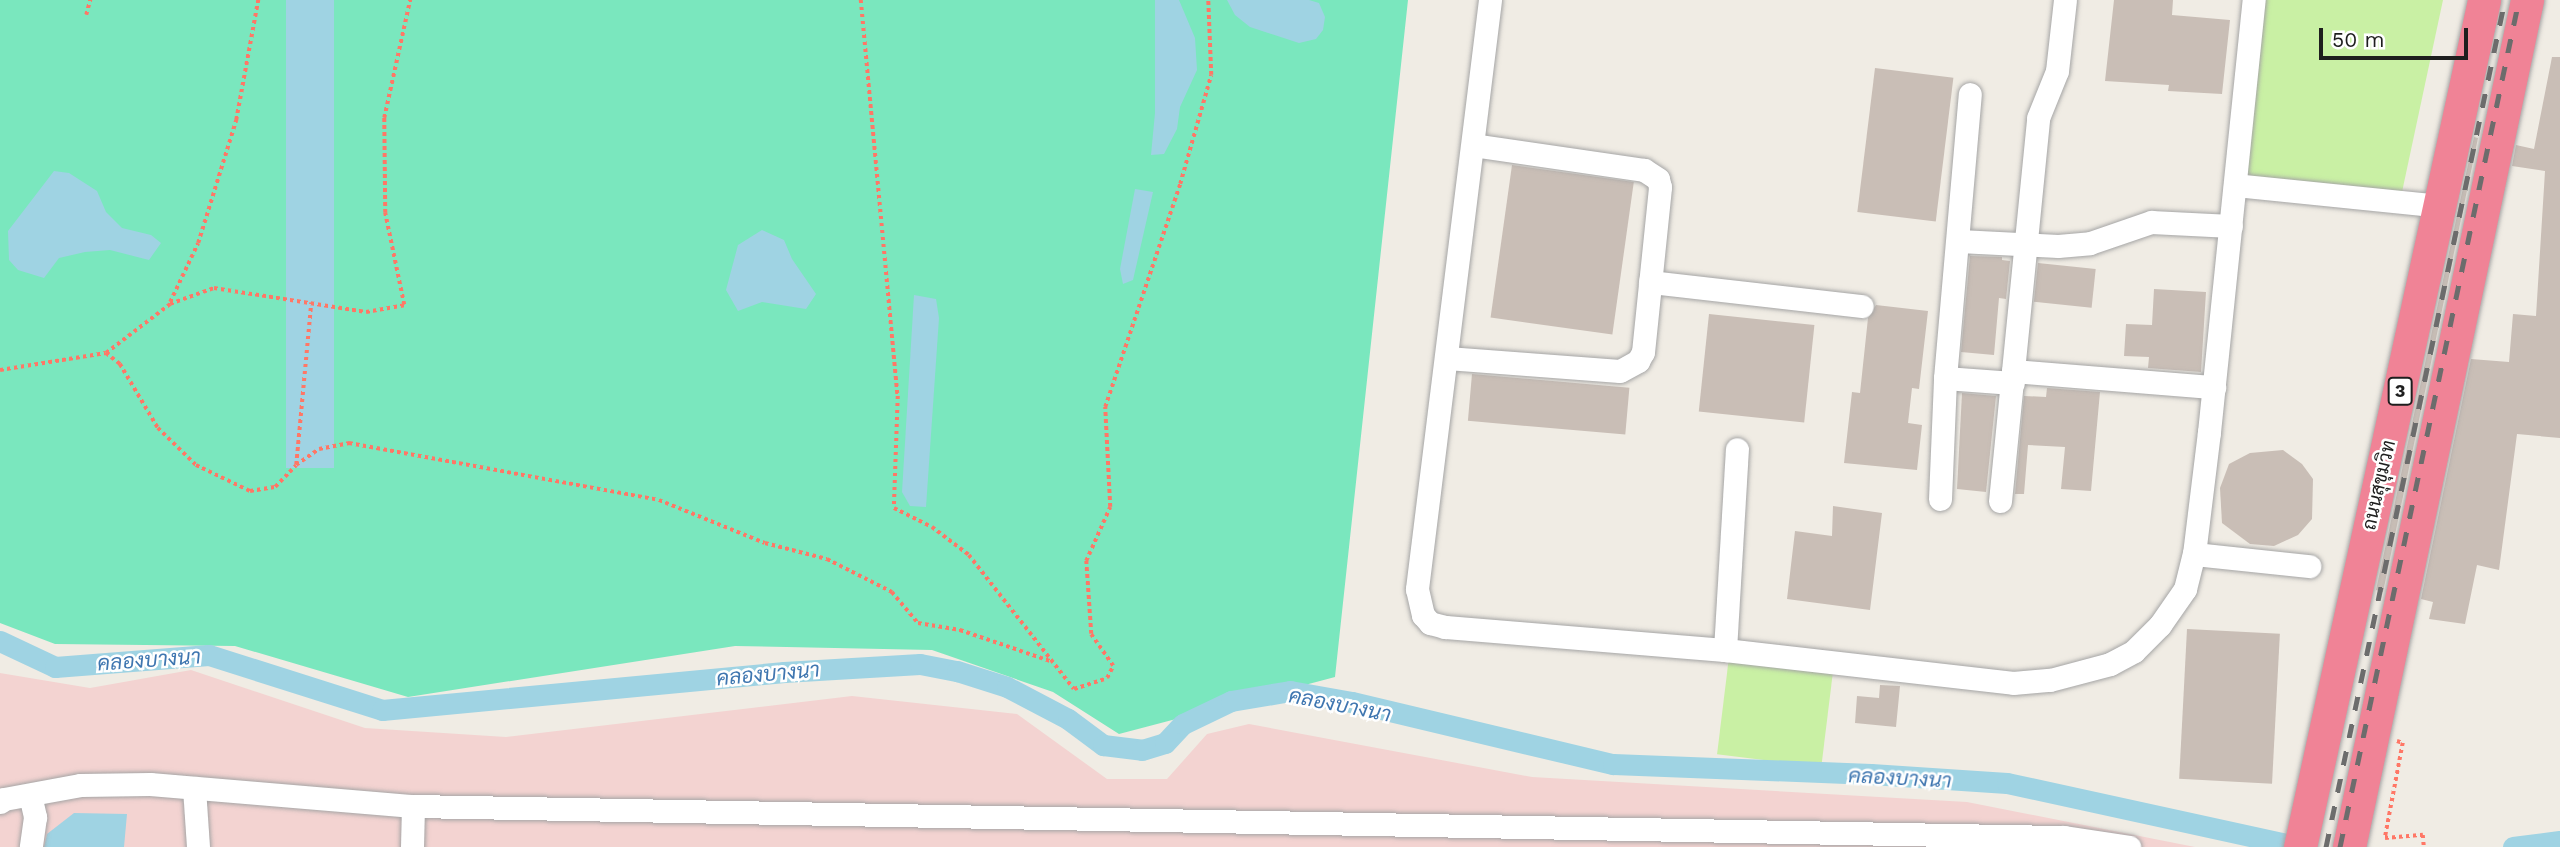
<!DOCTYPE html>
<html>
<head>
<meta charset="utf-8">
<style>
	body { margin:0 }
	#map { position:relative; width:2560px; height:847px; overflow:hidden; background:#f0ece4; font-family:"Work Sans",Sarabun,sans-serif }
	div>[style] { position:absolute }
	.commercial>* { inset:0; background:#f3d3d1 }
	.grass>* { inset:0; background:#c9f0a4; transform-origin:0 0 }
	.pitch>* { inset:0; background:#7ae7be }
	.water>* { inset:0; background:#9fd3e3; transform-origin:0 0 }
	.canal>* { height:21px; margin:-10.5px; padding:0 10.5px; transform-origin:10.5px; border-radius:10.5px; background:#9fd3e3 }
	.building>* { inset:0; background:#c9beb6; transform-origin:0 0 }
	.path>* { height:3.5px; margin-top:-1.75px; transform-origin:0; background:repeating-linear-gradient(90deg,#f76 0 3.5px,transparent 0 7px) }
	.roads { filter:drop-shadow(0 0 2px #a5a5a5) drop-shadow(0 0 2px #a5a5a5) }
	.minor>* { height:23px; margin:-11.5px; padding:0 11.5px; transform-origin:11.5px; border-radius:11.5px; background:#fff }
	.highway>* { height:33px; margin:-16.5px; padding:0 16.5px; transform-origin:16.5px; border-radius:16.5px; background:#f08396 }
	.rail>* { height:5px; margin-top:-2.5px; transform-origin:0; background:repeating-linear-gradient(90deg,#6c6c6c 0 14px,transparent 0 28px) }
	span { translate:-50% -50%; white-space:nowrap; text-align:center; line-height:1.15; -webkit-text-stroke:5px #fff; paint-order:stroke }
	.shield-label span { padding:2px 5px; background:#fff; border:2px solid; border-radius:5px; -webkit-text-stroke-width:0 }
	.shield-label { font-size:18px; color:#1e1e1e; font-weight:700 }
	.street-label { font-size:19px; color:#1e1e1e }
	.water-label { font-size:21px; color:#3f76b0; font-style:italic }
	.scale { position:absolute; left:2319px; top:28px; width:149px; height:32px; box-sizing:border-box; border:4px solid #1e1e1e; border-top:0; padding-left:9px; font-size:21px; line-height:24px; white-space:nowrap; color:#1e1e1e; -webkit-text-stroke:5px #fff; paint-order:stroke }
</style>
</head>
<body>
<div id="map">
	<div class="commercial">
		<div style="clip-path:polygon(191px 670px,365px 728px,506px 737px,852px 696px,1017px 714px,1107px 779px,1167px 779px,1207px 734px,1249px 724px,1532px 777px,1967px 802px,2195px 847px,0 847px,0 673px,90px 688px)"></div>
	</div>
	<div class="grass">
		<div style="clip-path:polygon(2263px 0,2443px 0,2402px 192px,2246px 177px)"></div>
		<div style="left:1729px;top:657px;width:105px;height:98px;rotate:7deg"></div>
	</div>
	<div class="pitch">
		<div style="clip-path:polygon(0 0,1408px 0,1335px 677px,1119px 734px,1053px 692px,932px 650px,735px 646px,408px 697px,235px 646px,55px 644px,0 623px)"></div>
	</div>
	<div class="water">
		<div style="left:286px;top:0;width:48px;height:468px"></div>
		<div style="clip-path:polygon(1155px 0,1179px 0,1195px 38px,1197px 70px,1180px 107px,1177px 129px,1164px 154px,1151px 155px,1155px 113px)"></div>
		<div style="clip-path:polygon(1227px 0,1309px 0,1319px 3px,1325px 17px,1323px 30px,1316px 39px,1299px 43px,1250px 27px,1235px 15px)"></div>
		<div style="clip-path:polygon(54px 171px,69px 173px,97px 191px,106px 212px,122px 228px,151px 235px,161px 243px,149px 260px,110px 250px,85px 252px,59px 258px,44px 278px,18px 270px,9px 260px,8px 231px)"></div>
		<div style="clip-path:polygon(1135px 189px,1153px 192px,1133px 280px,1123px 284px,1120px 269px)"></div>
		<div style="clip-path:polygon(762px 230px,784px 240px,792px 259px,816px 294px,806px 309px,762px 302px,738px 311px,726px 290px,738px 245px)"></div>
		<div style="clip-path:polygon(914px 295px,936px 299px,939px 318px,926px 507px,910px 506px,902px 492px)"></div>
		<div style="clip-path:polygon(74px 813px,127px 814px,124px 847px,44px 847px,47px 834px)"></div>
	</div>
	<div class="canal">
		<div style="left:0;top:641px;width:61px;rotate:25.3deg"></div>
		<div style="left:55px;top:667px;width:154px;rotate:-4.5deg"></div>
		<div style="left:209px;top:655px;width:182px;rotate:17.6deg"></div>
		<div style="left:382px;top:710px;width:404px;rotate:-5.4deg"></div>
		<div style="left:784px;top:672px;width:136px;rotate:-3.4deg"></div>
		<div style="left:920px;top:664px;width:38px;rotate:11deg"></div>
		<div style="left:957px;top:671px;width:52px;rotate:17.7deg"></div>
		<div style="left:1007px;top:687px;width:69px;rotate:27.7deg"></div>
		<div style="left:1068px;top:719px;width:44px;rotate:36.6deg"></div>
		<div style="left:1103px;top:745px;width:39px;rotate:7deg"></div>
		<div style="left:1142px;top:750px;width:24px;rotate:-17deg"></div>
		<div style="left:1165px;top:743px;width:26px;rotate:-47deg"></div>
		<div style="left:1183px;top:724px;width:53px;rotate:-25.6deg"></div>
		<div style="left:1231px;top:701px;width:60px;rotate:-9.6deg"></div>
		<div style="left:1290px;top:691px;width:63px;rotate:10.1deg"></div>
		<div style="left:1352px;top:702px;width:268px;rotate:13.4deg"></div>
		<div style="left:1613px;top:764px;width:258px;rotate:2.2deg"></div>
		<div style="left:1871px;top:774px;width:136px;rotate:3.8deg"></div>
		<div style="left:2007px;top:783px;width:300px;rotate:12.3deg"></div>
		<div style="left:2513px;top:847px;width:47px;rotate:-7.3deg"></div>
	</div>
	<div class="building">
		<div style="clip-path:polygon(2114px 0,2173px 0,2172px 15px,2230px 20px,2222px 94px,2168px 91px,2169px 85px,2105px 81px)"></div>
		<div style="clip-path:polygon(2552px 57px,2560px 57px,2560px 438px,2517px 434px,2499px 570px,2477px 565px,2465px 624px,2429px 619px,2433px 602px,2421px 599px,2471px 359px,2509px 362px,2513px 314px,2536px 316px,2545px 171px,2512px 166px,2516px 145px,2534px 149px)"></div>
		<div style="left:1875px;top:68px;width:79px;height:145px;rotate:7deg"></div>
		<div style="clip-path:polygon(2474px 137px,2478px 138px,2383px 592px,2376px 590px)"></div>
		<div style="left:1512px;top:165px;width:123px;height:154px;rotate:8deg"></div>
		<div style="clip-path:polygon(1970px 256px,2002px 257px,2002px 260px,2010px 261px,2006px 299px,1999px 298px,1994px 355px,1961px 352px)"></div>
		<div style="left:2038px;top:263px;width:58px;height:39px;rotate:6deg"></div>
		<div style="clip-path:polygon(2154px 289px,2206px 292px,2201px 372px,2148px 368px,2149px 357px,2124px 356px,2126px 324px,2152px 325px)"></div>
		<div style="clip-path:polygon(1876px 305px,1928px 311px,1919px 389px,1912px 388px,1908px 423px,1922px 425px,1917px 470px,1844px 463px,1852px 392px,1860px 393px,1868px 318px)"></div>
		<div style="left:1709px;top:314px;width:106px;height:98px;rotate:6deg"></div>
		<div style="left:1472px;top:374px;width:158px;height:47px;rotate:5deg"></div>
		<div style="clip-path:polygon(2047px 388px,2100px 392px,2091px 491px,2061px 489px,2065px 447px,2028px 445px,2024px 494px,2015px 494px,2024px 396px,2046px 397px)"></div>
		<div style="clip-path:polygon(1962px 393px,1996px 396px,1986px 492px,1957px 489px)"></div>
		<div style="clip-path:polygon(2283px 450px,2302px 464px,2313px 479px,2312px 519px,2298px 535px,2274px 546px,2250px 544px,2222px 523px,2220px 488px,2229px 464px,2250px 453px)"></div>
		<div style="clip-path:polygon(1833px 506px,1882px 513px,1870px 610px,1787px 599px,1795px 531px,1832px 536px)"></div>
		<div style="left:2187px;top:629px;width:93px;height:150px;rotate:3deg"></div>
		<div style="clip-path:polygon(1880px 685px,1900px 686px,1896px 727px,1855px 723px,1857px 696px,1879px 698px)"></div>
	</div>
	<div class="path">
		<div style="left:861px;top:0;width:398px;rotate:84.7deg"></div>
		<div style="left:898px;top:396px;width:112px;rotate:92deg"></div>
		<div style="left:894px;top:508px;width:42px;rotate:26.6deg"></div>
		<div style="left:932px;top:527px;width:46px;rotate:37.1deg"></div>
		<div style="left:969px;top:555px;width:170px;rotate:51.9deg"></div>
		<div style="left:1074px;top:689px;width:35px;rotate:-18deg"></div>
		<div style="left:1107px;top:678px;width:13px;rotate:-63deg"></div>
		<div style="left:1113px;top:666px;width:39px;rotate:-125deg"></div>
		<div style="left:1091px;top:634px;width:73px;rotate:-93.9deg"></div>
		<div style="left:1086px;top:561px;width:59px;rotate:-66deg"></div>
		<div style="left:1110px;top:507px;width:100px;rotate:-92.9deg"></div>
		<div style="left:1105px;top:407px;width:235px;rotate:-71.4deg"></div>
		<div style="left:1180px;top:184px;width:113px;rotate:-74.1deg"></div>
		<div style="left:1211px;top:75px;width:75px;rotate:-92.3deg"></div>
		<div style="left:86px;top:15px;width:16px;rotate:-75deg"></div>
		<div style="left:170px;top:302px;width:65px;rotate:-64.6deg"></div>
		<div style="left:198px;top:243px;width:129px;rotate:-72.8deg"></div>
		<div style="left:236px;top:120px;width:122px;rotate:-79.6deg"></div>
		<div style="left:106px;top:353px;width:81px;rotate:-37.4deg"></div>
		<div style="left:170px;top:304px;width:47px;rotate:-20deg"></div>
		<div style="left:214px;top:288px;width:154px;rotate:9deg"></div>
		<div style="left:366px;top:312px;width:39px;rotate:-10deg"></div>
		<div style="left:404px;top:305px;width:94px;rotate:-101.7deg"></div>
		<div style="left:385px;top:213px;width:95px;rotate:-90.6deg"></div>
		<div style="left:384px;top:118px;width:121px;rotate:-77.6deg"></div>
		<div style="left:0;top:370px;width:107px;rotate:-9.1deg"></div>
		<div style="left:106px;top:353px;width:18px;rotate:38deg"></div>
		<div style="left:120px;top:364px;width:74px;rotate:59.3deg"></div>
		<div style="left:158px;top:428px;width:53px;rotate:44.2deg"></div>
		<div style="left:196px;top:465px;width:60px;rotate:25.7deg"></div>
		<div style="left:250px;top:491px;width:25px;rotate:-9deg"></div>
		<div style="left:275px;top:487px;width:30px;rotate:-46deg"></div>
		<div style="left:296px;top:465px;width:28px;rotate:-35deg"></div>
		<div style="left:319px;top:449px;width:31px;rotate:-11deg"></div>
		<div style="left:349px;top:443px;width:315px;rotate:10.4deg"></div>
		<div style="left:659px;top:500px;width:114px;rotate:22.1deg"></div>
		<div style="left:765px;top:543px;width:64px;rotate:14.5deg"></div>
		<div style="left:827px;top:559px;width:73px;rotate:26.9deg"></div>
		<div style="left:892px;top:592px;width:40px;rotate:50deg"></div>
		<div style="left:918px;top:623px;width:43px;rotate:9.5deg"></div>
		<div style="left:960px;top:630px;width:98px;rotate:19deg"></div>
		<div style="left:296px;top:465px;width:163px;rotate:-84.7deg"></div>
		<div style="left:2397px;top:741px;width:6px;rotate:18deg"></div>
		<div style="left:2403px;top:743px;width:97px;rotate:100.7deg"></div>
		<div style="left:2385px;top:838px;width:38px;rotate:-5deg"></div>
		<div style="left:2423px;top:835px;width:12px;rotate:85deg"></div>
	</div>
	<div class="roads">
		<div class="minor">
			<div style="left:1490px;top:0;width:594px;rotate:97.07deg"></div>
			<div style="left:1417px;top:589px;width:27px;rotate:77deg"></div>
			<div style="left:1423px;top:615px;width:11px;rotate:49deg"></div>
			<div style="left:1430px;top:623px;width:16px;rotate:15deg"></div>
			<div style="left:1445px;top:627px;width:281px;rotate:4.7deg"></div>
			<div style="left:1725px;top:650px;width:290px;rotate:6.5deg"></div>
			<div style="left:2013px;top:683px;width:37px;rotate:-5deg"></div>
			<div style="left:2050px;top:680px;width:62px;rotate:-14.9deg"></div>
			<div style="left:2110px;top:664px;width:27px;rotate:-28deg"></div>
			<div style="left:2134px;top:651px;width:37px;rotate:-45deg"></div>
			<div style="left:2160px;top:625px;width:44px;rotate:-55.2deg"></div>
			<div style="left:2185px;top:589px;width:36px;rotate:-76deg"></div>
			<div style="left:2194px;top:554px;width:123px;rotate:-83deg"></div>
			<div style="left:2209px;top:432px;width:434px;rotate:-84.1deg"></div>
			<div style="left:2235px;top:185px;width:207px;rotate:5.8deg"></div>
			<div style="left:1959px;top:241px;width:99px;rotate:2.9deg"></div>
			<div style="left:2058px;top:246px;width:32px;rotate:-5deg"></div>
			<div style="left:2090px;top:243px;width:65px;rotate:-19deg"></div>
			<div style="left:2151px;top:222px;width:80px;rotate:2.9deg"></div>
			<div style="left:1650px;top:282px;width:213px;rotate:6.5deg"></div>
			<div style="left:1447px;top:358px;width:173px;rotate:4.3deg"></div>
			<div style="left:1620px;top:371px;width:21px;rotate:-29deg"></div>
			<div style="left:1638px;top:361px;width:10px;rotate:-61deg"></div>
			<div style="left:1643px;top:352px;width:166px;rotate:-84.1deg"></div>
			<div style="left:1660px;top:187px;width:8px;rotate:-104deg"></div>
			<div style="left:1658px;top:179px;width:17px;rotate:-147deg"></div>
			<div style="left:1644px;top:170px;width:173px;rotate:-171.7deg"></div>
			<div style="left:2013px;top:371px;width:202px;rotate:4.6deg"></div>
			<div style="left:1945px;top:378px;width:68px;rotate:4.2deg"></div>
			<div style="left:1940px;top:499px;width:121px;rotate:-87.6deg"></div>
			<div style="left:1945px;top:378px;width:285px;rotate:-85deg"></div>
			<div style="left:2000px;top:501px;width:385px;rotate:-84.3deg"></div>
			<div style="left:2038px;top:118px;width:51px;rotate:-68deg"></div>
			<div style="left:2057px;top:71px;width:71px;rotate:-83.6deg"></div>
			<div style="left:2194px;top:554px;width:116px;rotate:6deg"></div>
			<div style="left:1725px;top:650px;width:201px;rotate:-86.6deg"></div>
			<div style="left:194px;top:788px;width:59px;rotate:86.1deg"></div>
			<div style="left:30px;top:795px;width:23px;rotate:77deg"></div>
			<div style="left:35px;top:817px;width:30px;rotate:98deg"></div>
			<div style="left:0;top:802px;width:5px;rotate:-37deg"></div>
			<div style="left:4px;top:799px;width:77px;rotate:-10.4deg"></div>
			<div style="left:80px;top:785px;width:70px;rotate:-0.8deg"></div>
			<div style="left:150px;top:784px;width:264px;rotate:4.8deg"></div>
			<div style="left:413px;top:806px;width:1651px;rotate:1.08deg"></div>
			<div style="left:2064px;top:837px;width:66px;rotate:8.7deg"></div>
			<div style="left:412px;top:847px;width:41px;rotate:-88.6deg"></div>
		</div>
		<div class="highway">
			<div style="left:2300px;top:847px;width:867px;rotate:-77.74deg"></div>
			<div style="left:2349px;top:847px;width:866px;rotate:-78.13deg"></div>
		</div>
	</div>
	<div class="rail">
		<div style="left:2326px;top:847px;width:866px;rotate:-78.07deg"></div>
		<div style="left:2340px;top:847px;width:866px;rotate:-78.07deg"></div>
	</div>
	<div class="shield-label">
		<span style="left:2400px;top:391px">3</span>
	</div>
	<div class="street-label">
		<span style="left:2379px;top:485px;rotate:-77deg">ถนนสุขุมวิท</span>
	</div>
	<div class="water-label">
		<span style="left:149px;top:660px;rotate:-4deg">คลองบางนา</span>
		<span style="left:768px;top:674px;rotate:-5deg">คลองบางนา</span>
		<span style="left:1340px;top:705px;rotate:11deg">คลองบางนา</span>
		<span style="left:1900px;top:778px;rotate:3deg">คลองบางนา</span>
	</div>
	<div class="scale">50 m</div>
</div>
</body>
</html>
